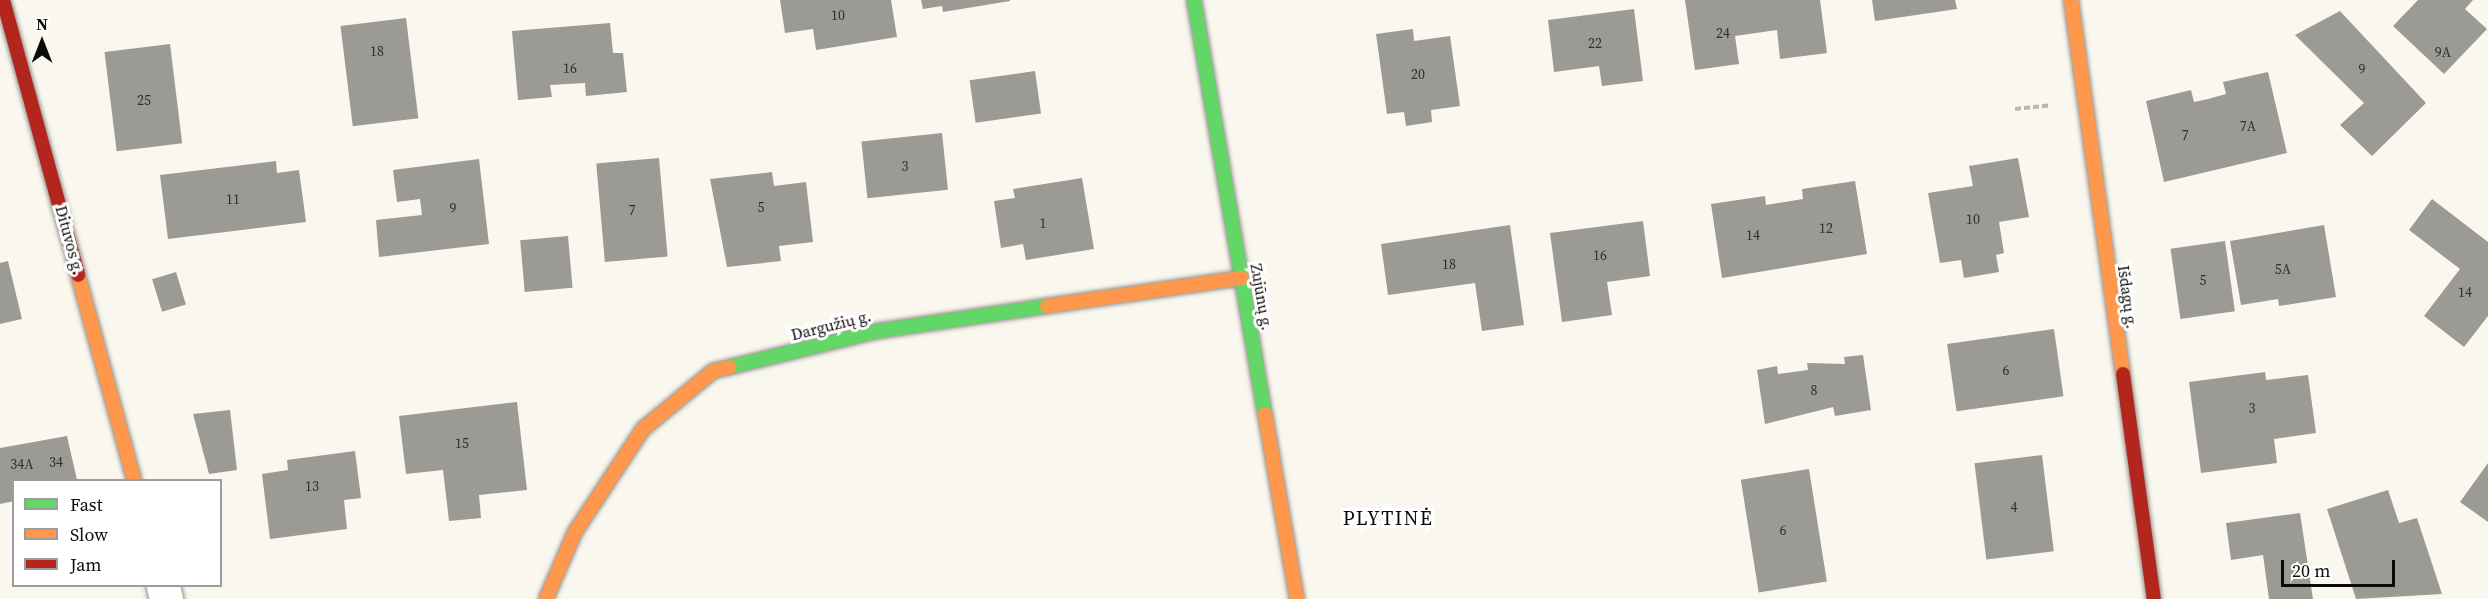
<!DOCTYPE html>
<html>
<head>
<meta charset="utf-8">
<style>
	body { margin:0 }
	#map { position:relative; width:2488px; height:599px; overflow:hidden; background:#faf7ee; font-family:"Source Serif 4",serif }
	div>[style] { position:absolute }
	.building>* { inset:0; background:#9c9a94; transform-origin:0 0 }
	.path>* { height:4px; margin-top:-2px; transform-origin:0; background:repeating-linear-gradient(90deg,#b7b6b5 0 6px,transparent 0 9px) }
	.roads { filter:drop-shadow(0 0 2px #93918d) drop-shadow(0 0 2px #93918d) }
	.street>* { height:33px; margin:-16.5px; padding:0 16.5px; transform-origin:16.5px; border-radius:16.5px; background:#fefefc }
	.fast>* { height:14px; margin:-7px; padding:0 7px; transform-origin:7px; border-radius:7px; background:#63d668 }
	.slow>* { height:14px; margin:-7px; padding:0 7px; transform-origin:7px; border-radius:7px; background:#ff974d }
	.jam>* { height:14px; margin:-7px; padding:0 7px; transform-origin:7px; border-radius:7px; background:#b3261e }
	span { translate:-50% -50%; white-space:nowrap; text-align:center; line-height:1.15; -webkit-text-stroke:6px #fff; paint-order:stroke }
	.number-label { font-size:14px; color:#2f2f2d }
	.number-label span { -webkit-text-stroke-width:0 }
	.street-label { font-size:16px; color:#0b0b0b }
	.quarter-label { font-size:20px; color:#0b0b0b; letter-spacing:1.5px }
	.legend { position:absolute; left:12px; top:479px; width:210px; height:108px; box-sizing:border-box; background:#fff; border:2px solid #9d9d9d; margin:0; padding:8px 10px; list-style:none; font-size:18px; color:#0b0b0b }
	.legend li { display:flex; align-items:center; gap:12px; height:30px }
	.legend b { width:30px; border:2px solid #9d9d9d }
	.north { position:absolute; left:12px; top:12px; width:60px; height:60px; -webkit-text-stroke:4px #fff; paint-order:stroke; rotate:0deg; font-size:16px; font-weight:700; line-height:24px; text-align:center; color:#0b0b0b }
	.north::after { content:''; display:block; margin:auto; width:21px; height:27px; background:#0b0b0b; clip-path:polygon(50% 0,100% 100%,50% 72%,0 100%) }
	.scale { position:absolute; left:2281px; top:560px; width:114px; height:27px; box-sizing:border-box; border:3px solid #0b0b0b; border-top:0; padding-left:8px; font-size:18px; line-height:21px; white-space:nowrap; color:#0b0b0b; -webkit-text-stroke:4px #fff; paint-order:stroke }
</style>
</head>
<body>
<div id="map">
	<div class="building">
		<div style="clip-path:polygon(780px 0,891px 0,897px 37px,816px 50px,813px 29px,785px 33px)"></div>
		<div style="clip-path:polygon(921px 0,1010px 0,1010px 1px,943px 12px,942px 6px,923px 9px)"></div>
		<div style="clip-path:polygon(1685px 0,1820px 0,1827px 53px,1780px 59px,1777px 30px,1735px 36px,1739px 64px,1695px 70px)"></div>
		<div style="clip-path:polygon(1872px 0,1955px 0,1957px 9px,1875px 21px)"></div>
		<div style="clip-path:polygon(2418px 0,2473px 0,2465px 9px,2487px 29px,2444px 74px,2393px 26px)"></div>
		<div style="clip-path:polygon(1634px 9px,1643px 81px,1602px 86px,1599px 66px,1554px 72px,1548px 20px)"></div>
		<div style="clip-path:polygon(2340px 11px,2426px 103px,2372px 156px,2340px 125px,2364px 103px,2295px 35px)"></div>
		<div style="left:406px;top:18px;width:101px;height:66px;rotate:83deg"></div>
		<div style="clip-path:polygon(610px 23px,613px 53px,623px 53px,627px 92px,586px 96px,585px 83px,550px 85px,552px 97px,518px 100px,512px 31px)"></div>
		<div style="clip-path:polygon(1413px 29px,1414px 41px,1450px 36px,1460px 106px,1431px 110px,1432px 122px,1406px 126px,1404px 112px,1387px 114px,1376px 34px)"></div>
		<div style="left:170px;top:44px;width:100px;height:66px;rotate:83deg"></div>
		<div style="left:1035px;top:71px;width:43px;height:66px;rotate:82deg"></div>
		<div style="clip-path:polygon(2268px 72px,2287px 153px,2164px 182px,2146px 101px,2191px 90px,2194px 102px,2208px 99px,2226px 94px,2223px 82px)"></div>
		<div style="left:942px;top:133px;width:57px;height:81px;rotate:84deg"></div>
		<div style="left:659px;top:158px;width:99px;height:63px;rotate:85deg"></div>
		<div style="clip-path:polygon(2018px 158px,2029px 217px,1999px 222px,2004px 253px,1996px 255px,1999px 272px,1964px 278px,1961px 260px,1940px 263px,1928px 193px,1973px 186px,1969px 166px)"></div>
		<div style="clip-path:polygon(479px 159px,489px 244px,379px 257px,376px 220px,422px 215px,420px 199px,397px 202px,393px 170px)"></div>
		<div style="clip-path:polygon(276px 161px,277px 173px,299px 170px,306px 222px,168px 239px,160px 175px)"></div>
		<div style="clip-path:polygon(772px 172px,774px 186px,806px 182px,813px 242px,779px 246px,781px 261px,727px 267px,710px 179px)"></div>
		<div style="clip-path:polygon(1082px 178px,1094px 249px,1026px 260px,1023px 244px,1001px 248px,994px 201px,1015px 198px,1013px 189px)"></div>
		<div style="clip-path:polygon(1855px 181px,1867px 254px,1722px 278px,1711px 204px,1765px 196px,1766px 205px,1785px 202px,1803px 199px,1802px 189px)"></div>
		<div style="clip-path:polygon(2432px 199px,2488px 242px,2488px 316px,2464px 347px,2424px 316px,2460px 269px,2409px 230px)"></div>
		<div style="clip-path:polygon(1643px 221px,1650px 276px,1607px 282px,1612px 315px,1562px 322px,1550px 233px)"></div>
		<div style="clip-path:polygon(1510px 225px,1524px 325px,1482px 331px,1475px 283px,1388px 295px,1381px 244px)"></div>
		<div style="clip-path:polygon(2324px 225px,2336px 297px,2279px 306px,2278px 299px,2241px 305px,2230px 241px)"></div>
		<div style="left:568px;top:236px;width:52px;height:48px;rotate:85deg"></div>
		<div style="left:2225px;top:241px;width:71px;height:55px;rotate:82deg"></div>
		<div style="clip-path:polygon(8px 261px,22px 319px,0 324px,0 263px)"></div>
		<div style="left:176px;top:272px;width:34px;height:25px;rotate:73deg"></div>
		<div style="left:2054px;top:329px;width:68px;height:108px;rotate:82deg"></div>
		<div style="clip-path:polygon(1863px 355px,1871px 410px,1835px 416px,1833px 407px,1765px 424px,1757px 370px,1777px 366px,1778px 374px,1808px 370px,1807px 363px,1845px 364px,1844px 357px)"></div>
		<div style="clip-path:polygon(2265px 372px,2266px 380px,2308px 375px,2316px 433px,2274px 439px,2277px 463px,2201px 473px,2189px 382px)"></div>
		<div style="clip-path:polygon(517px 402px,527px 490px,479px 495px,481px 518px,449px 521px,443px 470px,406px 474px,399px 416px)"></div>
		<div style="clip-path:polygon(230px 410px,237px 470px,209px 474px,193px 414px)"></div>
		<div style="clip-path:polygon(67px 436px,77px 480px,14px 480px,14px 501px,0 504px,0 448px)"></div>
		<div style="clip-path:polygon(355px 451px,361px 498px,344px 500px,347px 529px,270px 539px,262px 474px,288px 470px,287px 460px)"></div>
		<div style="left:2042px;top:455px;width:97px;height:68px;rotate:83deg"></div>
		<div style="clip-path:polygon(2488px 463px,2488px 522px,2460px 502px)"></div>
		<div style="left:1809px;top:469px;width:114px;height:69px;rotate:81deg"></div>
		<div style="clip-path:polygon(2388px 490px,2399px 523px,2417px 518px,2442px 594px,2356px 599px,2327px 509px)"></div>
		<div style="clip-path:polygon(2300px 513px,2313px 599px,2269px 599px,2263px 555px,2231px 560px,2226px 523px)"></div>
	</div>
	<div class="path">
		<div style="left:2015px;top:109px;width:36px;rotate:-6deg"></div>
	</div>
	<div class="roads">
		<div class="street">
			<div style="left:163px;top:586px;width:13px;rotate:77deg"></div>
		</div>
		<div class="fast">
			<div style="left:1194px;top:0;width:420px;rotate:80.3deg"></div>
			<div style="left:730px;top:367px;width:152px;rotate:-13.7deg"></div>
			<div style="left:878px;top:331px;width:171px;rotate:-8.4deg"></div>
		</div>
		<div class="slow">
			<div style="left:2071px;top:0;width:378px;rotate:82.1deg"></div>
			<div style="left:78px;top:275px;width:213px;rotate:74.7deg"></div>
			<div style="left:1047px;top:306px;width:197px;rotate:-8.2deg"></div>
			<div style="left:1265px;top:414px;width:188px;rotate:80.2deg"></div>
			<div style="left:546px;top:599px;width:73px;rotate:-66.6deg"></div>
			<div style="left:575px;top:532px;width:123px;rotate:-56.6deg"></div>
			<div style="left:643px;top:429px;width:91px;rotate:-39.6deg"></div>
			<div style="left:713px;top:371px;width:17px;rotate:-13deg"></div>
		</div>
		<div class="jam">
			<div style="left:3px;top:0;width:285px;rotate:74.7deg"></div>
			<div style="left:2123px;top:374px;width:227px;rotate:82.2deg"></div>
		</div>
	</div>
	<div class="number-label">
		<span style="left:838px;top:15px">10</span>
		<span style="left:1723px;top:33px">24</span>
		<span style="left:1595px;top:43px">22</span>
		<span style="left:377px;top:51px">18</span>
		<span style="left:2443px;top:52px">9A</span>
		<span style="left:570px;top:68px">16</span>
		<span style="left:2362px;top:69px">9</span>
		<span style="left:1418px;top:74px">20</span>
		<span style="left:144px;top:100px">25</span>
		<span style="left:2248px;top:126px">7A</span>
		<span style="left:2185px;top:135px">7</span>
		<span style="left:905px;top:166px">3</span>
		<span style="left:233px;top:199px">11</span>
		<span style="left:761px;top:207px">5</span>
		<span style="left:453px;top:208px">9</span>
		<span style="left:632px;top:210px">7</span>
		<span style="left:1973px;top:219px">10</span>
		<span style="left:1043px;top:223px">1</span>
		<span style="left:1826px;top:228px">12</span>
		<span style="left:1753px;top:235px">14</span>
		<span style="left:1600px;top:255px">16</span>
		<span style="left:1449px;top:264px">18</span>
		<span style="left:2283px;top:269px">5A</span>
		<span style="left:2203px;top:280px">5</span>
		<span style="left:2465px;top:292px">14</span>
		<span style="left:2006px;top:370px">6</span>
		<span style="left:1814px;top:390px">8</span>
		<span style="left:2252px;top:408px">3</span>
		<span style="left:462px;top:443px">15</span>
		<span style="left:56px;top:462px">34</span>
		<span style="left:22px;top:464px">34A</span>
		<span style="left:312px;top:486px">13</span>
		<span style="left:2014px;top:507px">4</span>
		<span style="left:1783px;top:530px">6</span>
	</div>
	<div class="street-label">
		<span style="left:70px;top:240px;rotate:75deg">Dituvos g.</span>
		<span style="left:1262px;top:297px;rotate:80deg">Zujūnų g.</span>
		<span style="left:2128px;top:297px;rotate:82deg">Išdagų g.</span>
		<span style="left:831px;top:325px;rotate:-14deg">Dargužių g.</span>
	</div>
	<div class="quarter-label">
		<span style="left:1388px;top:518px">PLYTINĖ</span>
	</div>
	<ul class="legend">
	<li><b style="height:8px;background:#63d668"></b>Fast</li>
	<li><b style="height:8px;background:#ff974d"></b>Slow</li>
	<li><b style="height:8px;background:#b3261e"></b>Jam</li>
	</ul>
	<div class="north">N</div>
	<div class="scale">20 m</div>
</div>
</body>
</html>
